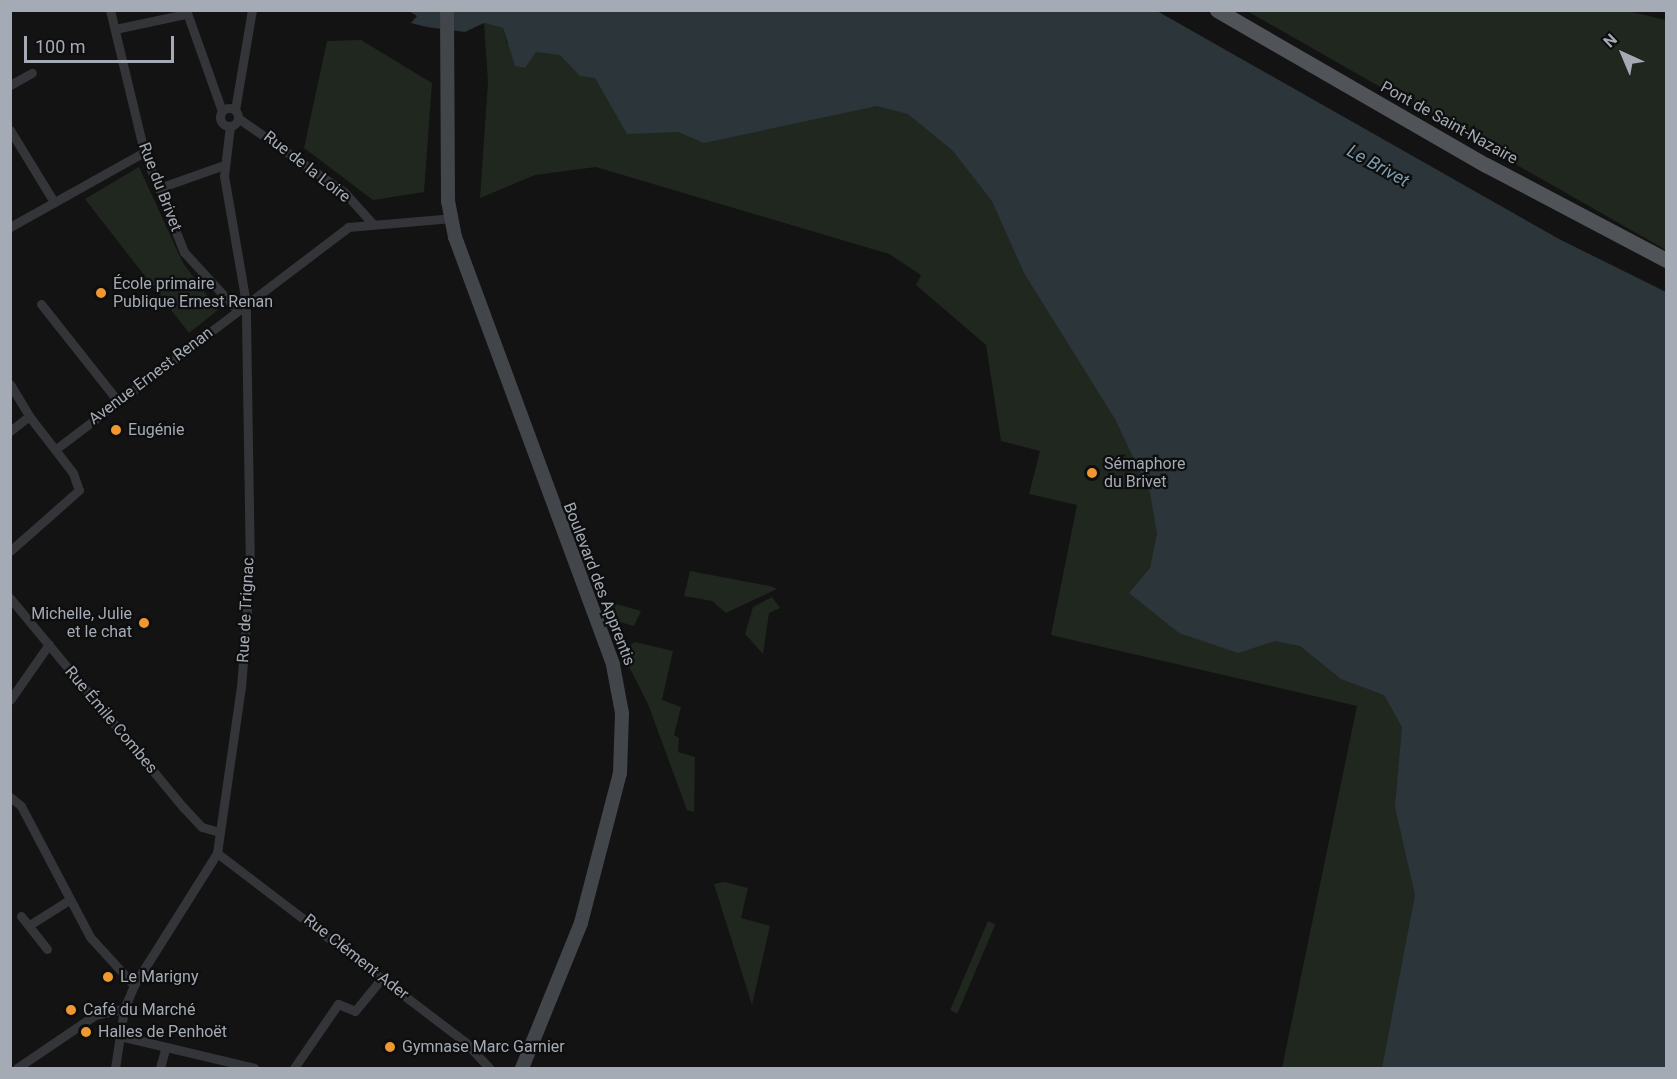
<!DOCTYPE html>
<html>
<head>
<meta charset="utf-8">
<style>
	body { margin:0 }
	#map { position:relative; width:1677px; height:1079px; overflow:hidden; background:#131314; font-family:Roboto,sans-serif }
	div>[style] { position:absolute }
	.green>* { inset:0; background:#1f271f; transform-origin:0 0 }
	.water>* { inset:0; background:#2b353a }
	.minor>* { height:9px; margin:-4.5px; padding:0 4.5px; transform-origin:4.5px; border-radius:4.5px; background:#343539 }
	.minor>.ring { margin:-4.5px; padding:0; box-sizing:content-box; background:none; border:9px solid #343539; border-radius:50% }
	.secondary>* { height:14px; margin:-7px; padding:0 7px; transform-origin:7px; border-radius:7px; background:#424549 }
	.primary>* { height:15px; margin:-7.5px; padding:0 7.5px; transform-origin:7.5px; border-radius:7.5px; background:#505358 }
	.dots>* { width:16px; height:16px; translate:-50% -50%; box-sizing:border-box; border:3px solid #0e0e0f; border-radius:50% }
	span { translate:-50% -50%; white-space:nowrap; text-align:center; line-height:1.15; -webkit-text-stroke:4.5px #0e0e0f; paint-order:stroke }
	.street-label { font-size:16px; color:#a4abb5 }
	.poi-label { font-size:16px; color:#a4abb5 }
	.left { translate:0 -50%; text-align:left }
	.right { translate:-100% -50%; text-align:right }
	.water-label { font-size:18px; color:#7b9eb0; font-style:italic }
	.frame { position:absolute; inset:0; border:12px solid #a4abb5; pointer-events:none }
	.north { position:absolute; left:1593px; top:24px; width:60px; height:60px; -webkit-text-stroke:4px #0e0e0f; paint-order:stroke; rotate:316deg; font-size:16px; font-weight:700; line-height:24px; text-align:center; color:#a4abb5 }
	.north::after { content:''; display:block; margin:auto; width:21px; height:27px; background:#a4abb5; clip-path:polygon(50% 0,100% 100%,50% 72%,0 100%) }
	.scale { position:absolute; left:24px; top:36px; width:150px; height:27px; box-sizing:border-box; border:3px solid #a4abb5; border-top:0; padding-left:8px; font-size:18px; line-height:21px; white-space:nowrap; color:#a4abb5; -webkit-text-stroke:4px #0e0e0f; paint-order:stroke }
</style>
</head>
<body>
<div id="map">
	<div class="green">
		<div style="clip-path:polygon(1008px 10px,1666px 1068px,1282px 1068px,1357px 706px,1051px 635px,1077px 505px,1029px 494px,1040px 451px,1001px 441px,986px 345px,916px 285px,921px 275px,889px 254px,596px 167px,535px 175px,480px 198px,488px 82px,484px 23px,503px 28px,507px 44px)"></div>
		<div style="clip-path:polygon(1627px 11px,1666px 20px,1666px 250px,1247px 11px)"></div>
		<div style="clip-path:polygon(361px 40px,432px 83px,424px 192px,373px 200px,304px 148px,327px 41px)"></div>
		<div style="clip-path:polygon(139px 167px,183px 263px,218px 310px,189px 333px,85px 199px)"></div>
		<div style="clip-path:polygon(690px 571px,770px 586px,777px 589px,726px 613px,712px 601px,684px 596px)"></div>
		<div style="clip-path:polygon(772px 597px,780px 608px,769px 613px,763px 654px,745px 634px,753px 607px)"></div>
		<div style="clip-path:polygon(609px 602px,641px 611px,634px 626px,616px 621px)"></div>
		<div style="clip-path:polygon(635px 642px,673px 651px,662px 700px,681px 707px,674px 735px,679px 738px,678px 752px,695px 757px,694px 812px,687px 810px,648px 704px,621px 651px)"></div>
		<div style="clip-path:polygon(725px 882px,748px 888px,741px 918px,770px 926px,752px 1005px,714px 884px)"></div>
		<div style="left:988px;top:921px;width:8px;height:97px;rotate:23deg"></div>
	</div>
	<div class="water">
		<div style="clip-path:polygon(409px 11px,1157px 11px,1559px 239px,1666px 292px,1666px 1068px,1382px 1068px,1415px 895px,1395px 807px,1402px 727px,1384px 695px,1341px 679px,1300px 646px,1275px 641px,1238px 653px,1179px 633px,1129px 593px,1150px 568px,1157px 534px,1150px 493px,1115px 419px,1024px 273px,992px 201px,953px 151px,908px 114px,877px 106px,704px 143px,678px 132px,627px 134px,595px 78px,580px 76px,560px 55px,536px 52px,525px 68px,515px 66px,503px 28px,484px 23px,465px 32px,427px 27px,411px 23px,417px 16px)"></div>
	</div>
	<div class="minor">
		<div style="left:110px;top:10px;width:146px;rotate:76.5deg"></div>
		<div style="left:144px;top:152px;width:108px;rotate:68.2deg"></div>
		<div style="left:184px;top:252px;width:79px;rotate:47.6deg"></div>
		<div style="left:186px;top:10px;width:107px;rotate:70.4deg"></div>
		<div style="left:115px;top:29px;width:73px;rotate:-11.9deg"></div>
		<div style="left:10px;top:85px;width:25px;rotate:-29deg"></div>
		<div class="ring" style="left:220px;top:108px;width:9px;height:9px"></div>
		<div style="left:235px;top:110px;width:101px;rotate:-80.4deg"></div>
		<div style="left:238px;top:118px;width:131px;rotate:35deg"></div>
		<div style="left:345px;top:193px;width:40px;rotate:48deg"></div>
		<div style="left:10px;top:130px;width:84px;rotate:58.6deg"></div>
		<div style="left:159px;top:188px;width:69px;rotate:-19.5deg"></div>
		<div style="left:10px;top:227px;width:154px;rotate:-29.2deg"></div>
		<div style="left:41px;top:304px;width:124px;rotate:51.6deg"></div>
		<div style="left:10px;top:384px;width:37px;rotate:59deg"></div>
		<div style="left:10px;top:431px;width:24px;rotate:-38deg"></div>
		<div style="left:29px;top:416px;width:72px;rotate:52.3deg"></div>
		<div style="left:73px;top:473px;width:18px;rotate:71deg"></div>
		<div style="left:79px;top:490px;width:92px;rotate:138.5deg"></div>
		<div style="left:56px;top:449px;width:367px;rotate:-37.2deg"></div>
		<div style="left:348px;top:227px;width:104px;rotate:-4.9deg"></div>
		<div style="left:10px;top:598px;width:273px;rotate:50.4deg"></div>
		<div style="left:184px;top:808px;width:26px;rotate:47deg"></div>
		<div style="left:202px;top:827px;width:18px;rotate:16deg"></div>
		<div style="left:10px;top:700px;width:68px;rotate:-55.1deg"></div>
		<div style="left:10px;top:797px;width:14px;rotate:39deg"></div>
		<div style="left:21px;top:806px;width:148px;rotate:62.2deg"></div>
		<div style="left:90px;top:937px;width:65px;rotate:47.5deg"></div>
		<div style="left:217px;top:853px;width:313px;rotate:37.3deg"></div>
		<div style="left:466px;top:1043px;width:34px;rotate:47deg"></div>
		<div style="left:21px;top:916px;width:42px;rotate:51.8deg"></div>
		<div style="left:31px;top:924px;width:45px;rotate:-32.3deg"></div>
		<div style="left:120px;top:1036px;width:138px;rotate:13.4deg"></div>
		<div style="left:17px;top:1068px;width:94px;rotate:-34.2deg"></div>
		<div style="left:95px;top:1015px;width:30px;rotate:-12deg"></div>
		<div style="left:115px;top:1068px;width:60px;rotate:-81.3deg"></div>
		<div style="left:124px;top:1009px;width:26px;rotate:-67deg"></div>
		<div style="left:134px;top:985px;width:156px;rotate:-57.8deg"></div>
		<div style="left:217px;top:853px;width:168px;rotate:-81.8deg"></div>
		<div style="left:241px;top:687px;width:115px;rotate:-85.5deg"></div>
		<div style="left:250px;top:572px;width:269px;rotate:-90.9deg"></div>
		<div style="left:246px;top:303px;width:129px;rotate:-99.8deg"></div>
		<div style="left:224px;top:176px;width:50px;rotate:-83.2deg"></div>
		<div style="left:160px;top:1068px;width:20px;rotate:-75deg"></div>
		<div style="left:294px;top:1068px;width:78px;rotate:-55.5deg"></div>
		<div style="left:338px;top:1004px;width:18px;rotate:22deg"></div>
		<div style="left:355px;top:1011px;width:43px;rotate:-50.7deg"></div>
	</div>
	<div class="secondary">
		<div style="left:447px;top:10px;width:191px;rotate:89.7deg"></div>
		<div style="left:448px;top:201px;width:37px;rotate:79deg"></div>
		<div style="left:455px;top:237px;width:456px;rotate:69.7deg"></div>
		<div style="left:613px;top:665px;width:49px;rotate:79.4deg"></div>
		<div style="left:622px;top:713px;width:60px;rotate:91.9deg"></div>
		<div style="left:620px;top:773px;width:155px;rotate:104.6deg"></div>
		<div style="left:581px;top:923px;width:157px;rotate:112.1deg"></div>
	</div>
	<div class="primary">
		<div style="left:1217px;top:10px;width:310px;rotate:30deg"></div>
		<div style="left:1486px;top:165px;width:204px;rotate:27.8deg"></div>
	</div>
	<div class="dots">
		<div style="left:101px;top:293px;background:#ef9830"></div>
		<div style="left:116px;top:430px;background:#ef9830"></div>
		<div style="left:1092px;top:473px;background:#ef9830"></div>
		<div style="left:144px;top:623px;background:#ef9830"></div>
		<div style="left:108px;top:977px;background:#ef9830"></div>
		<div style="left:71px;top:1010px;background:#ef9830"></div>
		<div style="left:86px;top:1032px;background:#ef9830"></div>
		<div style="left:390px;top:1047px;background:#ef9830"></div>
	</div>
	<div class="street-label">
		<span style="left:1449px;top:123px;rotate:29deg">Pont de Saint-Nazaire</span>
		<span style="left:307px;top:167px;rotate:38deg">Rue de la Loire</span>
		<span style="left:160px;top:187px;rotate:69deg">Rue du Brivet</span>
		<span style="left:151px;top:376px;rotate:-37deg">Avenue Ernest Renan</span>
		<span style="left:599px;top:584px;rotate:69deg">Boulevard des Apprentis</span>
		<span style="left:246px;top:610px;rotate:-87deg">Rue de Trignac</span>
		<span style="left:111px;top:720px;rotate:50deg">Rue Émile Combes</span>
		<span style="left:356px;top:957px;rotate:38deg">Rue Clément Ader</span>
	</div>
	<div class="poi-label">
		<span class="left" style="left:113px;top:293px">École primaire<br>Publique Ernest Renan</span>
		<span class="left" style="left:128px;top:430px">Eugénie</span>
		<span class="left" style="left:1104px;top:473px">Sémaphore<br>du Brivet</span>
		<span class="right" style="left:132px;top:623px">Michelle, Julie<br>et le chat</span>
		<span class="left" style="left:120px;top:977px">Le Marigny</span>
		<span class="left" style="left:83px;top:1010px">Café du Marché</span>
		<span class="left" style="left:98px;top:1032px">Halles de Penhoët</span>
		<span class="left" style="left:402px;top:1047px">Gymnase Marc Garnier</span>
	</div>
	<div class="water-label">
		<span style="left:1378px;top:166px;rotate:29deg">Le Brivet</span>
	</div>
	<div class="frame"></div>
	<div class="north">N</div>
	<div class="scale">100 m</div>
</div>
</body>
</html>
